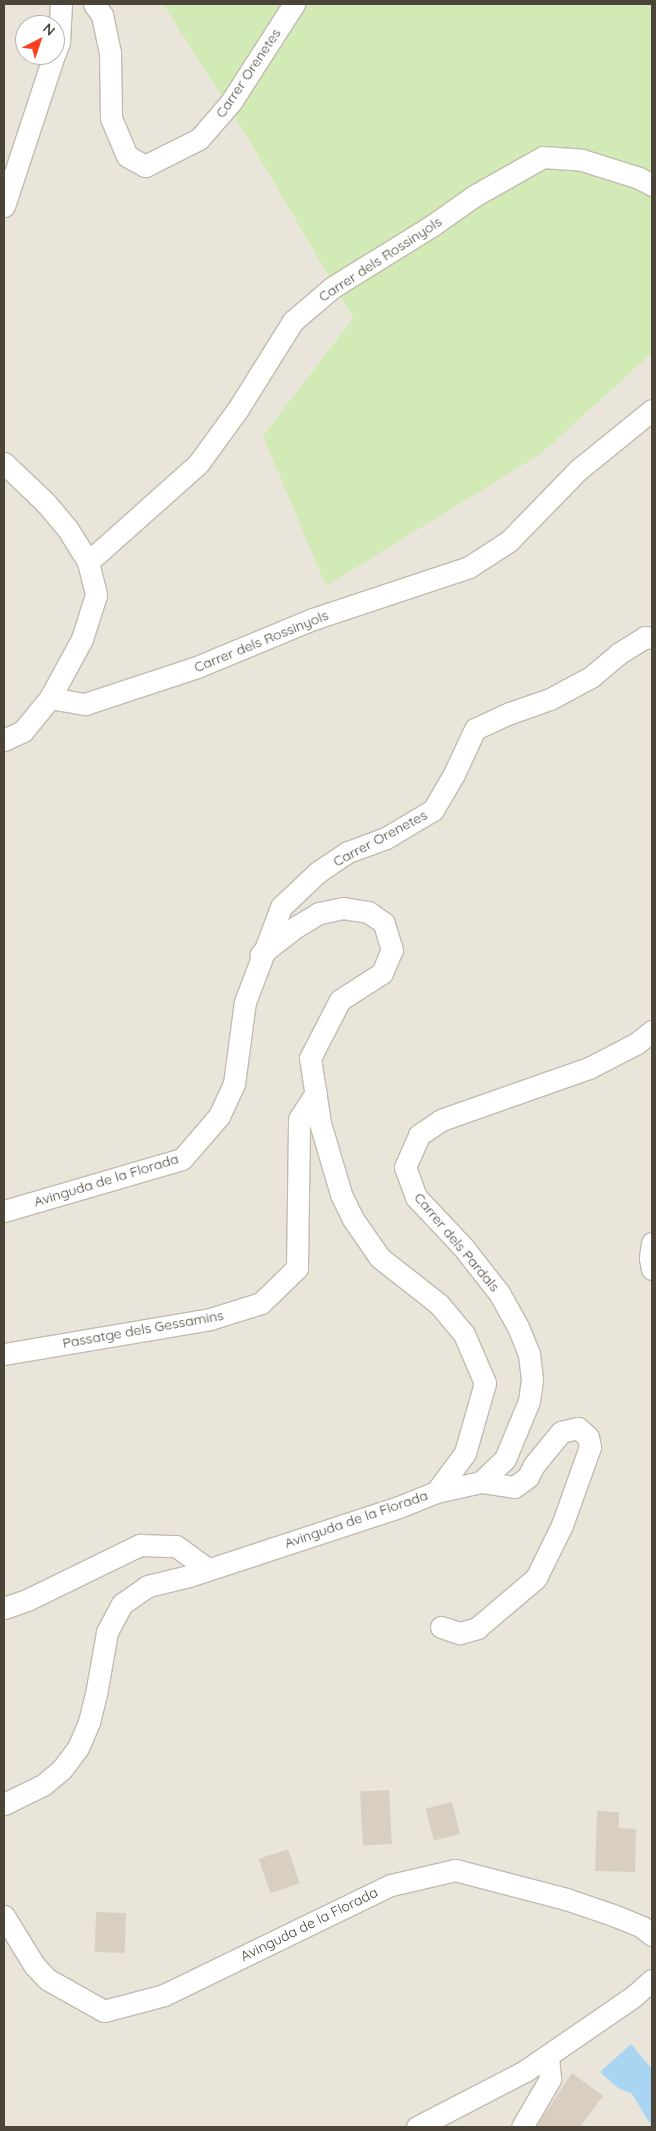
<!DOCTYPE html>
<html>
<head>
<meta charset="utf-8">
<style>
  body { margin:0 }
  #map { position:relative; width:656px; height:2131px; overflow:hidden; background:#f6f3ec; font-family:Quicksand,sans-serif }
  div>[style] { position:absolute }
  .residential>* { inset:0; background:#eae5da }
  .green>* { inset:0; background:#d2eab5 }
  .water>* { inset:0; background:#a9d4f2 }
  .building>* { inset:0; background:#d8cfc1; transform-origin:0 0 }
  .roads { filter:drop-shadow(1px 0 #c2bbae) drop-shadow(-1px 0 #c2bbae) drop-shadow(0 1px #c2bbae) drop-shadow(0 -1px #c2bbae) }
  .minor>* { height:21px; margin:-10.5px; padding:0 10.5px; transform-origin:10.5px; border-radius:10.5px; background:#fff }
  span { translate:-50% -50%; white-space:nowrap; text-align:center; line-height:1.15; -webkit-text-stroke:4px #fff; paint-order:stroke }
  .street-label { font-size:14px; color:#4b4439 }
  .frame { position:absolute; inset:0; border:5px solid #4b4439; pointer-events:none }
  .north { position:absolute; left:15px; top:15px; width:50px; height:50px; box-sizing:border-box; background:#fff; border:1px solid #b7b4b0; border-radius:50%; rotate:41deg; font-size:14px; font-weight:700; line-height:20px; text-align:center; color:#4b4439 }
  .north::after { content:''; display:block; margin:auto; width:18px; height:22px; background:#fc3f1d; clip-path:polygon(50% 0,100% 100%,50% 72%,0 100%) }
</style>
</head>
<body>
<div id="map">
  <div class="residential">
    <i style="clip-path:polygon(evenodd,4px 4px,163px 4px,246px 135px,353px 318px,263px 436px,542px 453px,652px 353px,652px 2127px,4px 2127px,4px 4px,25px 25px,55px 25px,55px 55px,25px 55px,25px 25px)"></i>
  </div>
  <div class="green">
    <i style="clip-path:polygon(163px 4px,652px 4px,652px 353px,542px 453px,326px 586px,263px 436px,353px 318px,246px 135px)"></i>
  </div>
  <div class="water">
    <i style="clip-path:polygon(631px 2044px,652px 2069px,652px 2127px,632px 2094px,618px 2088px,600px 2072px)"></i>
  </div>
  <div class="building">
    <i style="left:389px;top:1790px;width:54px;height:29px;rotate:87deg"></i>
    <i style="left:452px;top:1802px;width:33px;height:27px;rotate:76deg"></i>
    <i style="clip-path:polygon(597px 1811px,619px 1812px,619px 1828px,636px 1829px,635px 1872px,595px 1871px)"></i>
    <i style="left:288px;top:1849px;width:36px;height:31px;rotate:71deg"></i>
    <i style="left:96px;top:1912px;width:30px;height:40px;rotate:2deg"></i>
    <i style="clip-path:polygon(572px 2073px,603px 2096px,580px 2127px,536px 2127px)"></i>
  </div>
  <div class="roads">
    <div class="minor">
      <i style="left:94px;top:4px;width:14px;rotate:54deg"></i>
      <i style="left:102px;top:15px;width:38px;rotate:78deg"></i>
      <i style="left:110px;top:52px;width:66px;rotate:89.1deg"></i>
      <i style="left:111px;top:118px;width:41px;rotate:67.2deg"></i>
      <i style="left:127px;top:156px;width:21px;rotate:29deg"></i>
      <i style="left:145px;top:166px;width:60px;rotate:-26.6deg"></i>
      <i style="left:199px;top:139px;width:49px;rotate:-49.1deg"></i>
      <i style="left:231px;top:102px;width:117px;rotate:-57.3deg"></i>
      <i style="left:55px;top:53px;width:12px;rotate:-70deg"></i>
      <i style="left:59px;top:42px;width:38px;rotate:-87deg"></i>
      <i style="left:4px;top:206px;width:159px;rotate:-71.7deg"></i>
      <i style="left:4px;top:463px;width:57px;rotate:43.6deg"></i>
      <i style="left:45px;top:502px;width:34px;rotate:50deg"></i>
      <i style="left:67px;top:528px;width:40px;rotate:58deg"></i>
      <i style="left:88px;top:562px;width:34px;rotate:76deg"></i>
      <i style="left:96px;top:595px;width:46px;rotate:107.7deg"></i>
      <i style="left:82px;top:639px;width:67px;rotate:118.5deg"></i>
      <i style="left:50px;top:698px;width:43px;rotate:129.3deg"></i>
      <i style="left:23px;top:731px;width:21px;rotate:155deg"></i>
      <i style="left:88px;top:562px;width:147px;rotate:-41.7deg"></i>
      <i style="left:198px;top:464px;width:68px;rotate:-54deg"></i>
      <i style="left:238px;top:409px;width:104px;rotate:-58deg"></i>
      <i style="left:293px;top:321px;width:52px;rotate:-40.4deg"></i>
      <i style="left:333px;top:287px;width:118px;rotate:-31.8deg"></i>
      <i style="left:433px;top:225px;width:50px;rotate:-35.3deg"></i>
      <i style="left:474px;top:196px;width:79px;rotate:-29.5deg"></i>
      <i style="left:543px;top:157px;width:39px;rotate:4deg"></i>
      <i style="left:582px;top:160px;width:60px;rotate:17.5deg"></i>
      <i style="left:639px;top:178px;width:15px;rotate:28deg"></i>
      <i style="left:50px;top:698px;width:36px;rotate:10deg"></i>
      <i style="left:85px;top:704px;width:118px;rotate:-18.3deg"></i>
      <i style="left:197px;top:667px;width:126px;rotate:-22.5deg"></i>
      <i style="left:313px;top:619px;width:164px;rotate:-18.4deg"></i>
      <i style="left:469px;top:567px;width:48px;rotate:-33deg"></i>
      <i style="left:509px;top:541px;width:99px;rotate:-45.8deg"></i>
      <i style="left:578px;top:470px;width:95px;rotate:-39deg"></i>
      <i style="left:4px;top:1211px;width:185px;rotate:-16.3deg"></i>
      <i style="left:182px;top:1159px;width:57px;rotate:-49.3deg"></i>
      <i style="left:219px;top:1116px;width:35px;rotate:-65deg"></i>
      <i style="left:234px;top:1084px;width:83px;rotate:-82.4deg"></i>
      <i style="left:245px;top:1002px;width:102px;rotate:-69.2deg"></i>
      <i style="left:281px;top:907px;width:51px;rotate:-43.4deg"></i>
      <i style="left:318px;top:872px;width:36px;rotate:-34deg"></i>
      <i style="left:348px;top:852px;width:40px;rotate:-20.2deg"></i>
      <i style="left:386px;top:838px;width:55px;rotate:-30.8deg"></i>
      <i style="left:433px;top:810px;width:42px;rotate:-59.7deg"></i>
      <i style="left:454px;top:774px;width:50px;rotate:-65deg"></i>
      <i style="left:475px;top:729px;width:38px;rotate:-25deg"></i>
      <i style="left:510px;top:713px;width:42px;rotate:-19.3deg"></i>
      <i style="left:550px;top:699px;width:47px;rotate:-28.2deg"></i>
      <i style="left:591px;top:677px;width:35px;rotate:-40deg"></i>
      <i style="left:618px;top:654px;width:32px;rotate:-32deg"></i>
      <i style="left:645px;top:637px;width:7px;rotate:8deg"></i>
      <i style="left:652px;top:1243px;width:15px;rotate:98deg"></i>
      <i style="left:650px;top:1258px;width:11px;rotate:80deg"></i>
      <i style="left:4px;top:1354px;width:209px;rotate:-9.6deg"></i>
      <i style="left:210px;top:1319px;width:53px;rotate:-17.4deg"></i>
      <i style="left:261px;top:1303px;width:50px;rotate:-44.2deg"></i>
      <i style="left:297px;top:1268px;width:149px;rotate:-89.2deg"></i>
      <i style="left:299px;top:1119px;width:31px;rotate:-57deg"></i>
      <i style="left:436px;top:1492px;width:46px;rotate:-12.5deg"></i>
      <i style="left:481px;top:1482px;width:33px;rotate:-44deg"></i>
      <i style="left:505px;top:1459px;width:63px;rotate:-67.5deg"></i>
      <i style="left:529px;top:1401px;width:22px;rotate:-82deg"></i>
      <i style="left:532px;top:1379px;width:25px;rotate:-97deg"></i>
      <i style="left:529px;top:1354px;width:29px;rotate:-112deg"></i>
      <i style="left:518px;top:1327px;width:39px;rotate:-119deg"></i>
      <i style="left:499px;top:1293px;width:58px;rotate:-128deg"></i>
      <i style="left:463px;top:1247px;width:69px;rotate:-133.2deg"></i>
      <i style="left:416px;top:1197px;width:32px;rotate:-110deg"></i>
      <i style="left:405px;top:1167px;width:35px;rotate:-66deg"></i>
      <i style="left:419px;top:1135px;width:27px;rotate:-34deg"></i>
      <i style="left:441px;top:1120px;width:157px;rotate:-19.4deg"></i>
      <i style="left:589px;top:1068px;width:54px;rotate:-27.5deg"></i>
      <i style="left:637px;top:1043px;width:19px;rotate:-39deg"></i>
      <i style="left:4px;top:1608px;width:24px;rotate:-19deg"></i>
      <i style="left:27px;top:1600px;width:126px;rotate:-26deg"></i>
      <i style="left:140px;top:1545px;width:36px;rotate:2deg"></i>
      <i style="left:176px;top:1546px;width:39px;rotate:36deg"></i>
      <i style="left:441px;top:1627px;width:20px;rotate:18deg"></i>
      <i style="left:460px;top:1633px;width:18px;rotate:-16deg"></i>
      <i style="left:477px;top:1628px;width:77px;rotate:-40.3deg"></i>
      <i style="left:536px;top:1578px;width:59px;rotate:-63.9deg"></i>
      <i style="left:562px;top:1525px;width:83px;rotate:-70.3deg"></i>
      <i style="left:590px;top:1447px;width:10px;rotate:-101deg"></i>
      <i style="left:588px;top:1437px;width:13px;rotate:-138deg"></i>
      <i style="left:578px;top:1428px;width:17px;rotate:167deg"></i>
      <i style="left:561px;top:1432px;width:43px;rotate:129.3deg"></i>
      <i style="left:534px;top:1465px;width:13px;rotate:117deg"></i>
      <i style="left:528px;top:1477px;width:17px;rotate:144deg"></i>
      <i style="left:514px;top:1487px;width:33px;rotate:-171deg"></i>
      <i style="left:4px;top:1804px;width:43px;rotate:-26deg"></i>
      <i style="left:43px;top:1785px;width:25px;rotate:-40deg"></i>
      <i style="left:62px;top:1769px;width:26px;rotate:-53deg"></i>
      <i style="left:78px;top:1748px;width:28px;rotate:-67deg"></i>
      <i style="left:89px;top:1722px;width:29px;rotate:-76deg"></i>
      <i style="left:96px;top:1694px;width:63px;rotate:-79.9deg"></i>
      <i style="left:107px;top:1632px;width:32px;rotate:-62deg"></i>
      <i style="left:122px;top:1604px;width:32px;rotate:-35deg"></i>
      <i style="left:148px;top:1586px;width:42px;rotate:-13.7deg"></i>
      <i style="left:189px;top:1576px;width:221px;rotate:-18.2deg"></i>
      <i style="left:399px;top:1507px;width:40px;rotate:-22deg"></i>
      <i style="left:436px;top:1492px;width:49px;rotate:-53.4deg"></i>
      <i style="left:465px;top:1453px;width:73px;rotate:-74.1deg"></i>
      <i style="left:485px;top:1383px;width:53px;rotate:-113.2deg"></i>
      <i style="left:464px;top:1334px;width:38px;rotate:-130deg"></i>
      <i style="left:440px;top:1305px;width:76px;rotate:-141.9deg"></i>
      <i style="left:380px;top:1258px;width:47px;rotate:-124.7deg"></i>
      <i style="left:353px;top:1219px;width:28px;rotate:-116deg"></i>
      <i style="left:341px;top:1194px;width:74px;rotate:-106.5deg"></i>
      <i style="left:320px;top:1123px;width:66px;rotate:-98.7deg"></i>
      <i style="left:310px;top:1058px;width:65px;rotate:-62.7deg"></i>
      <i style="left:340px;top:1000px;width:50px;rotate:-32.7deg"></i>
      <i style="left:382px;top:973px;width:25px;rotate:-67deg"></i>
      <i style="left:392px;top:950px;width:28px;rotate:-107deg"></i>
      <i style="left:384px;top:923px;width:19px;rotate:-145deg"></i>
      <i style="left:368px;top:912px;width:25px;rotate:-171deg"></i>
      <i style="left:343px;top:908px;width:25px;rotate:168deg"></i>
      <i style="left:319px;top:913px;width:26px;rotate:149deg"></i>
      <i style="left:297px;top:926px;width:46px;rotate:142.1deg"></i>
      <i style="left:4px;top:1916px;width:57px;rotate:58.5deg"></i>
      <i style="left:34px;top:1965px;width:19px;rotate:47deg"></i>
      <i style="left:47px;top:1979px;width:65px;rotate:29.3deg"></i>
      <i style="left:104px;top:2011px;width:62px;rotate:-14.9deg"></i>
      <i style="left:164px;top:1995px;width:252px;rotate:-25.9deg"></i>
      <i style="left:391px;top:1885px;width:66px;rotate:-13.2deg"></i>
      <i style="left:455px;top:1870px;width:115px;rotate:14.6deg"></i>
      <i style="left:566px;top:1899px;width:50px;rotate:18.8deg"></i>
      <i style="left:613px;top:1915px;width:31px;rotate:22deg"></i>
      <i style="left:642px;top:1927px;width:13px;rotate:39deg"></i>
      <i style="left:417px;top:2127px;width:122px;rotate:-27.4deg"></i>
      <i style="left:525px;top:2071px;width:132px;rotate:-34.5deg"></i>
      <i style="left:634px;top:1996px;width:24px;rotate:-42deg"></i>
      <i style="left:522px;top:2127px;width:56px;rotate:-59.7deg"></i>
      <i style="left:550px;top:2079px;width:24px;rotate:-95deg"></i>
    </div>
  </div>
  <div class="street-label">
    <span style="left:248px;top:73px;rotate:-56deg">Carrer Orenetes</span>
    <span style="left:380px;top:259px;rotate:-33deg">Carrer dels Rossinyols</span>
    <span style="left:261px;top:641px;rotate:-22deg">Carrer dels Rossinyols</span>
    <span style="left:380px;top:838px;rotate:-28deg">Carrer Orenetes</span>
    <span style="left:106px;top:1180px;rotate:-17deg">Avinguda de la Florada</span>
    <span style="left:457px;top:1242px;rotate:50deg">Carrer dels Pardals</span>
    <span style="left:143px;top:1329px;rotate:-10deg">Passatge dels Gessamins</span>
    <span style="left:356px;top:1519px;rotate:-19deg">Avinguda de la Florada</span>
    <span style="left:309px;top:1924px;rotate:-26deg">Avinguda de la Florada</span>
  </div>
  <div class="frame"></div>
  <div class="north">N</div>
</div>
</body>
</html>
